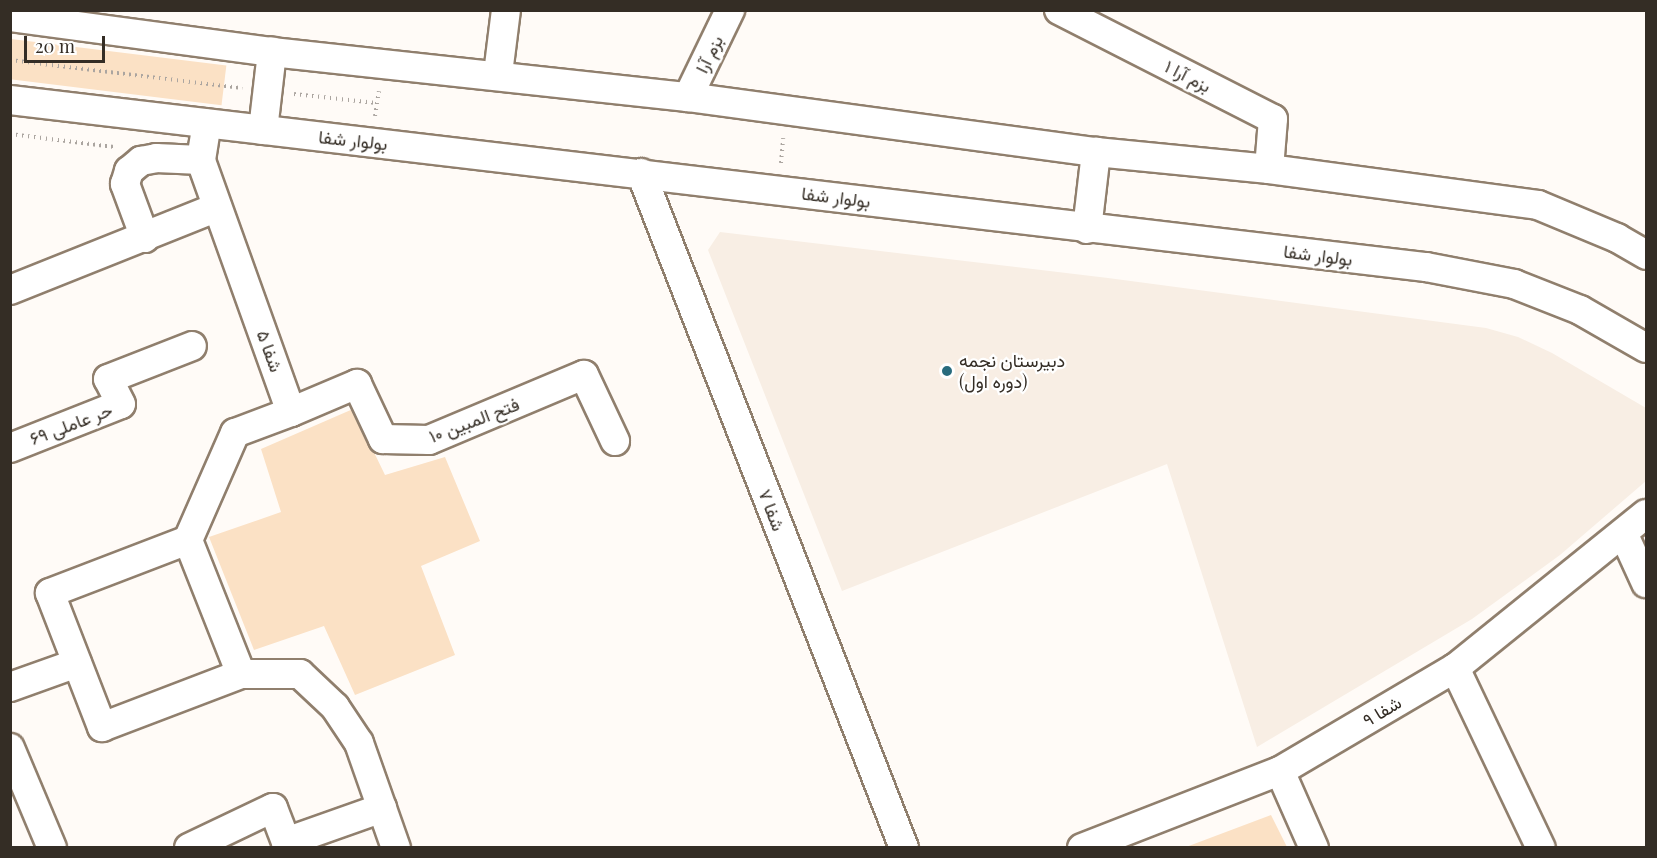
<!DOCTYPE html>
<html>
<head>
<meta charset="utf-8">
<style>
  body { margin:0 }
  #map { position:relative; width:1657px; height:858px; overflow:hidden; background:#fffbf7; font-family:"Playfair Display",Vazirmatn,serif }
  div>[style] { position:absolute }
  .built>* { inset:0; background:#f8eee4 }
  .green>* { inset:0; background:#fbe1c5; transform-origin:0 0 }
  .path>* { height:4px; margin-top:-2px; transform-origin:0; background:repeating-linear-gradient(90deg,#aba5a0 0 1.5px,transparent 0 6px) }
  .roads { filter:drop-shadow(2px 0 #907f6d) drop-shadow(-2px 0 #907f6d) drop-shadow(0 2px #907f6d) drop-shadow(0 -2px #907f6d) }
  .minor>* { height:28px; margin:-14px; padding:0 14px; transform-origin:14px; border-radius:14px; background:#fff }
  .dots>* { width:16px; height:16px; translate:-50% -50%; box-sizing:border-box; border:3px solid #fff; border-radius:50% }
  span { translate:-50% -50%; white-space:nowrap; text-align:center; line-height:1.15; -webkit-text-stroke:4.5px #fff; paint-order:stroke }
  .street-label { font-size:18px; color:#342d25 }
  .poi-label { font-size:18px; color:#342d25 }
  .left { translate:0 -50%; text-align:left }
  .frame { position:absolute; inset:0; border:12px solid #342d25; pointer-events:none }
  .scale { position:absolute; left:24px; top:36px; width:81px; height:27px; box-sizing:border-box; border:3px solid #342d25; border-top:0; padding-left:8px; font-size:18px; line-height:21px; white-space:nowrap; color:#342d25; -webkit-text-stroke:4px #fff; paint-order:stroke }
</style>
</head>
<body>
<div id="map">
  <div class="built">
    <i style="clip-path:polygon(720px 232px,1108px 278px,1486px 328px,1518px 337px,1552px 353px,1646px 408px,1646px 481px,1560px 555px,1472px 619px,1257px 747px,1167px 464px,842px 591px,708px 250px)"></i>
  </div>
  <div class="green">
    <i style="left:11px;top:39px;width:217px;height:40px;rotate:7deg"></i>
    <i style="clip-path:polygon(353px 409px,385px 475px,445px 457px,480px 541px,421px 566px,455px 655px,355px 695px,324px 626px,254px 650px,209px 537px,281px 512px,261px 449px)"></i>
    <i style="clip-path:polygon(1271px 815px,1287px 847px,1186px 847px)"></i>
  </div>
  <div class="path">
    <i style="left:10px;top:60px;width:234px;rotate:6.9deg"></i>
    <i style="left:294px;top:94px;width:83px;rotate:6.2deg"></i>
    <i style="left:375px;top:116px;width:25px;rotate:-81deg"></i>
    <i style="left:10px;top:134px;width:105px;rotate:7.1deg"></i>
    <i style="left:781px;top:163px;width:25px;rotate:-85deg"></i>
  </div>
  <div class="roads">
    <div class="minor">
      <i style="left:1059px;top:10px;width:240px;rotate:27deg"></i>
      <i style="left:1273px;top:119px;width:50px;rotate:94.6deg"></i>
      <i style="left:10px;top:17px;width:264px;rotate:7.6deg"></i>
      <i style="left:272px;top:52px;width:418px;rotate:6.2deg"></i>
      <i style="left:688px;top:97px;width:412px;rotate:7.7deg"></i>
      <i style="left:1096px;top:152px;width:174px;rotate:5.6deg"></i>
      <i style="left:1269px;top:169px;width:271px;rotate:7.6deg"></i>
      <i style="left:1538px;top:205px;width:86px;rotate:22.7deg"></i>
      <i style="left:1617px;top:238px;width:34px;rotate:30deg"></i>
      <i style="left:498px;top:74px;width:64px;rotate:-82.9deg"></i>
      <i style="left:688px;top:97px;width:97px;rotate:-64.2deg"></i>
      <i style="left:10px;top:100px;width:1426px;rotate:6.73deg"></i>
      <i style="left:1426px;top:267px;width:90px;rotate:10.9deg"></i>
      <i style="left:1514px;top:284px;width:71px;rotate:21.5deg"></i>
      <i style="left:1580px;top:310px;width:76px;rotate:29.9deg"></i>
      <i style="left:263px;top:130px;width:79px;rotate:-83.4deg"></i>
      <i style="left:641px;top:173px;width:724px;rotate:68.71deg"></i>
      <i style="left:1087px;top:229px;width:78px;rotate:-83.3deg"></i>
      <i style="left:145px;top:238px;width:58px;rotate:-110.3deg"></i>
      <i style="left:125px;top:184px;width:14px;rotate:-73deg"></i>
      <i style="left:129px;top:171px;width:16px;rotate:-40deg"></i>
      <i style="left:141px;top:161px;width:15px;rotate:-11deg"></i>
      <i style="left:156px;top:158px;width:45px;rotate:2.5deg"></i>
      <i style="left:10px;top:290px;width:223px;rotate:-21.8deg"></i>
      <i style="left:291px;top:412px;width:72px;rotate:-23deg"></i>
      <i style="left:357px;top:384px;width:61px;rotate:64.7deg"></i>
      <i style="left:383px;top:439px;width:46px;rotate:1.2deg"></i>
      <i style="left:429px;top:440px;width:168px;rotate:-22.8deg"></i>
      <i style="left:584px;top:375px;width:73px;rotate:64.8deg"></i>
      <i style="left:10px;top:448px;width:119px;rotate:-21.6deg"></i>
      <i style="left:121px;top:404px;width:28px;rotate:-117deg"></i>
      <i style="left:108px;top:379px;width:90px;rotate:-21.4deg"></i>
      <i style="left:1624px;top:535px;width:53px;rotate:65.4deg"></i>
      <i style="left:188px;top:540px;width:117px;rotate:-66.3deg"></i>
      <i style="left:235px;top:433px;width:60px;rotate:-20.6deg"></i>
      <i style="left:291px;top:412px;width:268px;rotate:-109.7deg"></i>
      <i style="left:201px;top:160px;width:37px;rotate:-81deg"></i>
      <i style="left:1455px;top:668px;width:199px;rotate:64.5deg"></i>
      <i style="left:241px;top:674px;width:144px;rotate:-111.6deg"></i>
      <i style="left:188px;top:540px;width:148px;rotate:159deg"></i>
      <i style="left:50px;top:593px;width:144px;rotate:68.8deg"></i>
      <i style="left:102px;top:727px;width:149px;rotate:-20.9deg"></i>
      <i style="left:241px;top:674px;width:59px"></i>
      <i style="left:300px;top:674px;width:48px;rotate:43.3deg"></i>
      <i style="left:335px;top:707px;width:43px;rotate:56.3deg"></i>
      <i style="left:359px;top:743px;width:111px;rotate:70.6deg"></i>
      <i style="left:10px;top:687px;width:71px;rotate:-19.7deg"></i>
      <i style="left:10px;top:748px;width:108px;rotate:67.2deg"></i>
      <i style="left:1280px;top:771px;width:84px;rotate:66.2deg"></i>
      <i style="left:189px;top:848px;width:93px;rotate:-25.5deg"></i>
      <i style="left:273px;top:808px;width:36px;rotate:69deg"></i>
      <i style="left:286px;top:842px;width:102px;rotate:-19.5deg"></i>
      <i style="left:1082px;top:848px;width:212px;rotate:-21.3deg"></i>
      <i style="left:1280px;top:771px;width:203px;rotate:-30.5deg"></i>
      <i style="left:1455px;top:668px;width:245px;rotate:-38.9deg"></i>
    </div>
  </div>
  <div class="dots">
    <i style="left:947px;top:371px;background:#286b7d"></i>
  </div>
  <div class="street-label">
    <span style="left:709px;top:54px;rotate:-64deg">بزم آرا</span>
    <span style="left:1188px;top:76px;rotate:27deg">بزم آرا ۱</span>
    <span style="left:353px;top:140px;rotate:6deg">بولوار شفا</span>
    <span style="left:836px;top:197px;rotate:7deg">بولوار شفا</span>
    <span style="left:1318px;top:255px;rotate:7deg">بولوار شفا</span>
    <span style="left:270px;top:351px;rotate:70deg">شفا ۵</span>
    <span style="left:474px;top:420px;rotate:-21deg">فتح المبین ۱۰</span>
    <span style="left:71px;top:424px;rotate:-21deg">حر عاملی ۶۹</span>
    <span style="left:772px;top:510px;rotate:69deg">شفا ۷</span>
    <span style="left:1382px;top:711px;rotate:-31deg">شفا ۹</span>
  </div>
  <div class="poi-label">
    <span class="left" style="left:959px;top:371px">دبیرستان نجمه<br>(دوره اول)</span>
  </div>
  <div class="frame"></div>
  <div class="scale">20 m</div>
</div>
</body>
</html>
